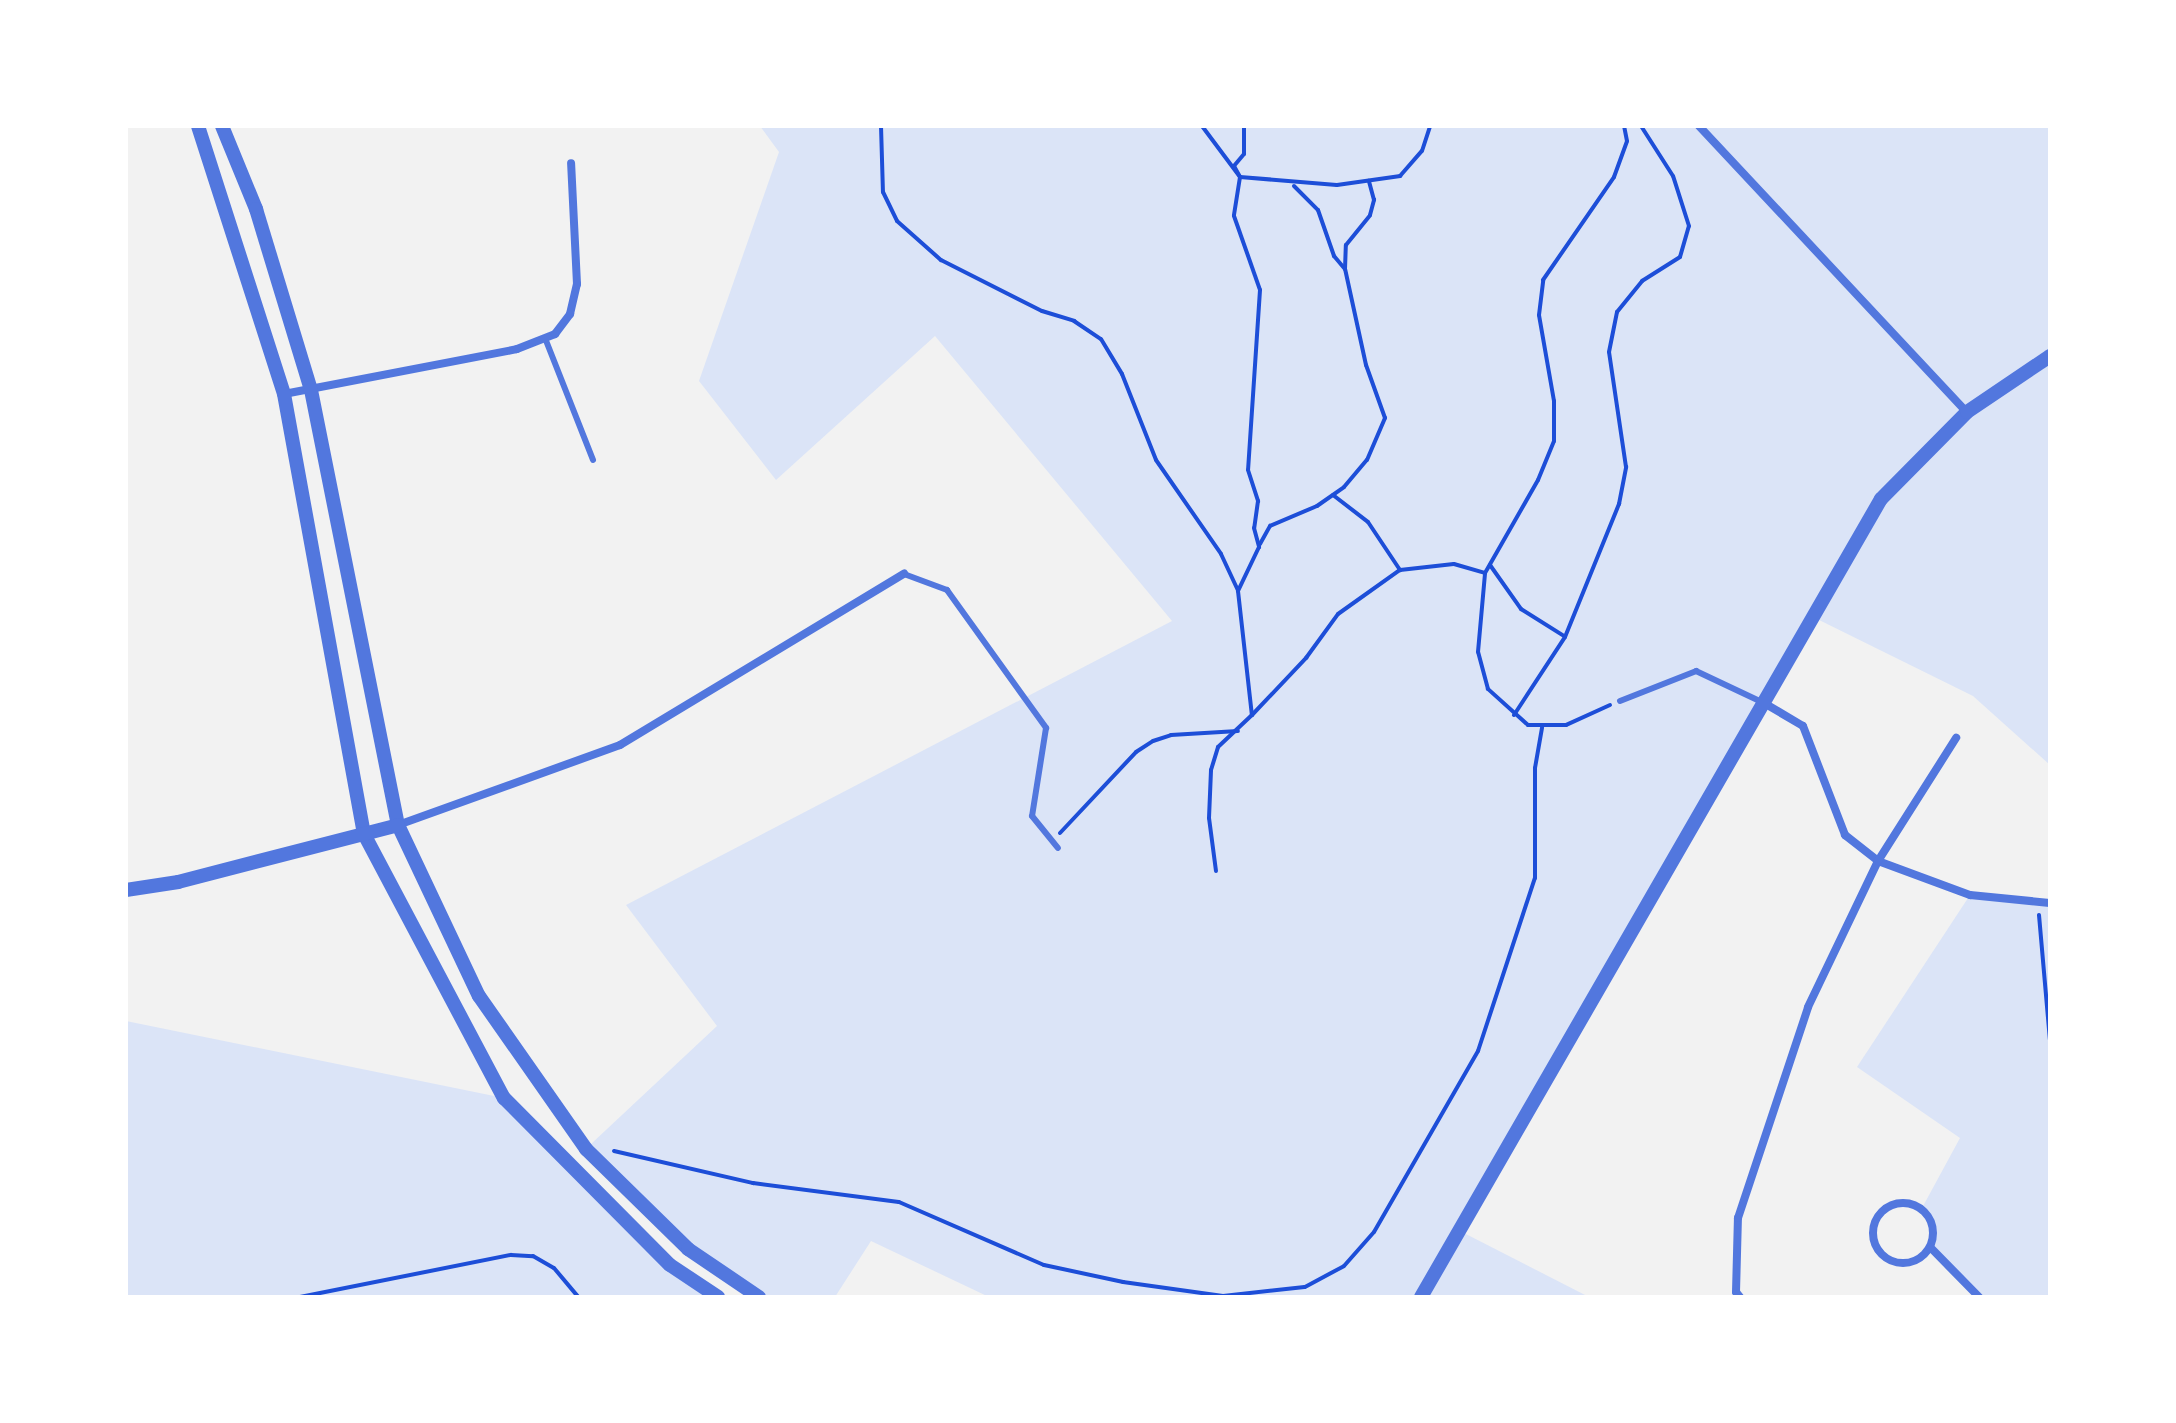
<!DOCTYPE html>
<html>
<head>
<meta charset="utf-8">
<style>
  body { margin:0 }
  #map { position:relative; width:2176px; height:1423px; overflow:hidden; background:#f2f2f2; font-family:Overpass,sans-serif }
  div>[style] { position:absolute }
  .green>* { inset:0; background:#dbe4f7 }
  .path>* { height:4px; margin:-2px; padding:0 2px; transform-origin:2px; border-radius:2px; background:#1d4ed8 }
  .service>* { height:6px; margin:-3px; padding:0 3px; transform-origin:3px; border-radius:3px; background:#5277de }
  .minor>* { height:8px; margin:-4px; padding:0 4px; transform-origin:4px; border-radius:4px; background:#5277de }
  .minor>.ring { margin:-4px; padding:0; box-sizing:content-box; background:none; border:8px solid #5277de; border-radius:50% }
  .tertiary>* { height:14px; margin:-7px; padding:0 7px; transform-origin:7px; border-radius:7px; background:#5277de }
  span { translate:-50% -50%; white-space:nowrap; text-align:center; line-height:1.15; -webkit-text-stroke:8px #fff; paint-order:stroke }
  .frame { position:absolute; inset:0; border:128px solid #fff; pointer-events:none }
</style>
</head>
<body>
<div id="map">
  <div class="green">
    <i style="clip-path:polygon(760px 126px,2050px 126px,2050px 765px,1973px 696px,1811px 616px,1460px 1231px,1589px 1297px,989px 1297px,871px 1241px,835px 1297px,759px 1297px,688px 1249px,591px 1144px,717px 1026px,626px 905px,1172px 621px,935px 336px,776px 480px,699px 381px,779px 152px)"></i>
    <i style="clip-path:polygon(1970px 895px,2050px 903px,2050px 1297px,1979px 1297px,1931px 1248px,1935px 1232px,1922px 1208px,1960px 1138px,1857px 1067px)"></i>
    <i style="clip-path:polygon(126px 1021px,504px 1098px,670px 1265px,718px 1297px,126px 1297px)"></i>
  </div>
  <div class="path">
    <i style="left:881px;top:126px;width:66px;rotate:88.3deg"></i>
    <i style="left:883px;top:192px;width:32px;rotate:64deg"></i>
    <i style="left:897px;top:221px;width:59px;rotate:41.6deg"></i>
    <i style="left:941px;top:260px;width:113px;rotate:26.8deg"></i>
    <i style="left:1042px;top:311px;width:34px;rotate:17deg"></i>
    <i style="left:1074px;top:321px;width:32px;rotate:34deg"></i>
    <i style="left:1101px;top:339px;width:41px;rotate:59deg"></i>
    <i style="left:1122px;top:374px;width:92px;rotate:68.4deg"></i>
    <i style="left:1156px;top:460px;width:114px;rotate:55.3deg"></i>
    <i style="left:1221px;top:554px;width:40px;rotate:65deg"></i>
    <i style="left:1202px;top:126px;width:64px;rotate:53.3deg"></i>
    <i style="left:1240px;top:177px;width:39px;rotate:99deg"></i>
    <i style="left:1234px;top:216px;width:78px;rotate:70.6deg"></i>
    <i style="left:1260px;top:290px;width:180px;rotate:93.8deg"></i>
    <i style="left:1248px;top:470px;width:33px;rotate:72deg"></i>
    <i style="left:1258px;top:501px;width:27px;rotate:98deg"></i>
    <i style="left:1254px;top:528px;width:20px;rotate:75deg"></i>
    <i style="left:1259px;top:547px;width:49px;rotate:115.5deg"></i>
    <i style="left:1238px;top:591px;width:125px;rotate:83.6deg"></i>
    <i style="left:1252px;top:715px;width:79px;rotate:-46.5deg"></i>
    <i style="left:1306px;top:658px;width:54px;rotate:-54deg"></i>
    <i style="left:1338px;top:614px;width:76px;rotate:-35.4deg"></i>
    <i style="left:1400px;top:570px;width:54px;rotate:-6.3deg"></i>
    <i style="left:1454px;top:564px;width:32px;rotate:16deg"></i>
    <i style="left:1244px;top:126px;width:28px;rotate:90deg"></i>
    <i style="left:1244px;top:154px;width:16px;rotate:130deg"></i>
    <i style="left:1234px;top:166px;width:13px;rotate:61deg"></i>
    <i style="left:1240px;top:177px;width:97px;rotate:4.7deg"></i>
    <i style="left:1337px;top:185px;width:64px;rotate:-8.1deg"></i>
    <i style="left:1400px;top:176px;width:33px;rotate:-49deg"></i>
    <i style="left:1422px;top:151px;width:26px;rotate:-72deg"></i>
    <i style="left:1294px;top:186px;width:34px;rotate:45deg"></i>
    <i style="left:1318px;top:210px;width:49px;rotate:70.8deg"></i>
    <i style="left:1334px;top:256px;width:16px;rotate:50deg"></i>
    <i style="left:1333px;top:495px;width:44px;rotate:37.6deg"></i>
    <i style="left:1368px;top:522px;width:58px;rotate:56.3deg"></i>
    <i style="left:1260px;top:544px;width:21px;rotate:-61deg"></i>
    <i style="left:1270px;top:526px;width:51px;rotate:-23.1deg"></i>
    <i style="left:1317px;top:506px;width:33px;rotate:-35deg"></i>
    <i style="left:1344px;top:487px;width:35px;rotate:-50deg"></i>
    <i style="left:1367px;top:460px;width:46px;rotate:-66.8deg"></i>
    <i style="left:1385px;top:418px;width:56px;rotate:-109.7deg"></i>
    <i style="left:1366px;top:365px;width:98px;rotate:-102.3deg"></i>
    <i style="left:1345px;top:269px;width:24px;rotate:-88deg"></i>
    <i style="left:1346px;top:245px;width:38px;rotate:-51deg"></i>
    <i style="left:1370px;top:215px;width:16px;rotate:-75deg"></i>
    <i style="left:1374px;top:200px;width:20px;rotate:-105deg"></i>
    <i style="left:1490px;top:565px;width:54px;rotate:54.8deg"></i>
    <i style="left:1521px;top:609px;width:51px;rotate:32.1deg"></i>
    <i style="left:1610px;top:705px;width:48px;rotate:155.6deg"></i>
    <i style="left:1566px;top:725px;width:38px;rotate:180deg"></i>
    <i style="left:1528px;top:725px;width:54px;rotate:-138deg"></i>
    <i style="left:1488px;top:689px;width:38px;rotate:-105deg"></i>
    <i style="left:1478px;top:652px;width:79px;rotate:-84.9deg"></i>
    <i style="left:1485px;top:573px;width:107px;rotate:-60.3deg"></i>
    <i style="left:1538px;top:480px;width:42px;rotate:-67.7deg"></i>
    <i style="left:1554px;top:441px;width:40px;rotate:-90deg"></i>
    <i style="left:1554px;top:401px;width:87px;rotate:-99.9deg"></i>
    <i style="left:1539px;top:315px;width:35px;rotate:-83deg"></i>
    <i style="left:1543px;top:280px;width:125px;rotate:-55.4deg"></i>
    <i style="left:1614px;top:177px;width:38px;rotate:-70deg"></i>
    <i style="left:1627px;top:141px;width:15px;rotate:-101deg"></i>
    <i style="left:1514px;top:715px;width:93px;rotate:-56.8deg"></i>
    <i style="left:1565px;top:637px;width:144px;rotate:-67.9deg"></i>
    <i style="left:1619px;top:504px;width:38px;rotate:-79deg"></i>
    <i style="left:1626px;top:467px;width:116px;rotate:-98.4deg"></i>
    <i style="left:1609px;top:352px;width:41px;rotate:-78.7deg"></i>
    <i style="left:1617px;top:312px;width:40px;rotate:-51deg"></i>
    <i style="left:1642px;top:281px;width:45px;rotate:-32.3deg"></i>
    <i style="left:1680px;top:257px;width:32px;rotate:-74deg"></i>
    <i style="left:1689px;top:226px;width:52px;rotate:-107.7deg"></i>
    <i style="left:1673px;top:176px;width:59px;rotate:-122.6deg"></i>
    <i style="left:1060px;top:833px;width:111px;rotate:-46.8deg"></i>
    <i style="left:1136px;top:752px;width:20px;rotate:-33deg"></i>
    <i style="left:1153px;top:741px;width:19px;rotate:-18deg"></i>
    <i style="left:1171px;top:735px;width:67px;rotate:-3.4deg"></i>
    <i style="left:1216px;top:871px;width:53px;rotate:-97.5deg"></i>
    <i style="left:1209px;top:818px;width:48px;rotate:-87.6deg"></i>
    <i style="left:1211px;top:770px;width:24px;rotate:-73deg"></i>
    <i style="left:1218px;top:747px;width:47px;rotate:-43.3deg"></i>
    <i style="left:2039px;top:915px;width:125px;rotate:85deg"></i>
    <i style="left:614px;top:1151px;width:143px;rotate:13deg"></i>
    <i style="left:753px;top:1183px;width:147px;rotate:7.4deg"></i>
    <i style="left:899px;top:1202px;width:158px;rotate:23.5deg"></i>
    <i style="left:1044px;top:1265px;width:81px;rotate:12.1deg"></i>
    <i style="left:1123px;top:1282px;width:101px;rotate:8deg"></i>
    <i style="left:1223px;top:1296px;width:82px;rotate:-6.3deg"></i>
    <i style="left:1305px;top:1287px;width:44px;rotate:-28.3deg"></i>
    <i style="left:1344px;top:1266px;width:45px;rotate:-48.6deg"></i>
    <i style="left:1374px;top:1232px;width:209px;rotate:-60.1deg"></i>
    <i style="left:1478px;top:1051px;width:182px;rotate:-71.8deg"></i>
    <i style="left:1535px;top:878px;width:110px;rotate:-90deg"></i>
    <i style="left:1535px;top:768px;width:41px;rotate:-80.1deg"></i>
    <i style="left:300px;top:1297px;width:215px;rotate:-11.3deg"></i>
    <i style="left:511px;top:1255px;width:22px;rotate:3deg"></i>
    <i style="left:533px;top:1256px;width:24px;rotate:30deg"></i>
    <i style="left:554px;top:1268px;width:38px;rotate:50deg"></i>
  </div>
  <div class="service">
    <i style="left:545px;top:338px;width:131px;rotate:68.5deg"></i>
    <i style="left:904px;top:574px;width:46px;rotate:20.4deg"></i>
    <i style="left:947px;top:590px;width:170px;rotate:54.3deg"></i>
    <i style="left:1046px;top:728px;width:89px;rotate:99deg"></i>
    <i style="left:1032px;top:816px;width:41px;rotate:50.9deg"></i>
    <i style="left:1620px;top:701px;width:82px;rotate:-21.5deg"></i>
    <i style="left:1696px;top:671px;width:75px;rotate:25.2deg"></i>
  </div>
  <div class="minor">
    <i style="left:1699px;top:126px;width:392px;rotate:46.9deg"></i>
    <i style="left:284px;top:394px;width:237px;rotate:-10.9deg"></i>
    <i style="left:517px;top:349px;width:41px;rotate:-21.5deg"></i>
    <i style="left:555px;top:334px;width:25px;rotate:-53deg"></i>
    <i style="left:570px;top:314px;width:31px;rotate:-77deg"></i>
    <i style="left:577px;top:284px;width:121px;rotate:-92.8deg"></i>
    <i style="left:1764px;top:703px;width:45px;rotate:30.5deg"></i>
    <i style="left:1803px;top:726px;width:117px;rotate:68.9deg"></i>
    <i style="left:1845px;top:835px;width:42px;rotate:38.2deg"></i>
    <i style="left:1878px;top:861px;width:98px;rotate:20.3deg"></i>
    <i style="left:1970px;top:895px;width:80px;rotate:5.7deg"></i>
    <i style="left:398px;top:825px;width:236px;rotate:-19.8deg"></i>
    <i style="left:620px;top:745px;width:332px;rotate:-31.1deg"></i>
    <i class="ring" style="left:1873px;top:1203px;width:52px;height:52px"></i>
    <i style="left:1931px;top:1248px;width:69px;rotate:45.6deg"></i>
    <i style="left:1740px;top:1297px;width:6px;rotate:-129deg"></i>
    <i style="left:1736px;top:1292px;width:74px;rotate:-88.5deg"></i>
    <i style="left:1738px;top:1218px;width:222px;rotate:-71.6deg"></i>
    <i style="left:1808px;top:1007px;width:162px;rotate:-64.4deg"></i>
    <i style="left:1878px;top:861px;width:146px;rotate:-57.6deg"></i>
  </div>
  <div class="tertiary">
    <i style="left:198px;top:126px;width:281px;rotate:72.2deg"></i>
    <i style="left:284px;top:394px;width:447px;rotate:79.7deg"></i>
    <i style="left:364px;top:834px;width:299px;rotate:62.1deg"></i>
    <i style="left:504px;top:1098px;width:235px;rotate:45.2deg"></i>
    <i style="left:670px;top:1265px;width:58px;rotate:33.7deg"></i>
    <i style="left:222px;top:126px;width:90px;rotate:67.7deg"></i>
    <i style="left:256px;top:209px;width:189px;rotate:73.1deg"></i>
    <i style="left:311px;top:390px;width:444px;rotate:78.7deg"></i>
    <i style="left:398px;top:825px;width:189px;rotate:64.7deg"></i>
    <i style="left:479px;top:996px;width:187px;rotate:55deg"></i>
    <i style="left:586px;top:1149px;width:143px;rotate:44.4deg"></i>
    <i style="left:688px;top:1249px;width:86px;rotate:34.1deg"></i>
    <i style="left:126px;top:890px;width:53px;rotate:-8.7deg"></i>
    <i style="left:178px;top:882px;width:227px;rotate:-14.5deg"></i>
    <i style="left:1421px;top:1297px;width:921px;rotate:-60.04deg"></i>
    <i style="left:1881px;top:499px;width:122px;rotate:-45.3deg"></i>
    <i style="left:1967px;top:412px;width:100px;rotate:-34deg"></i>
  </div>
  <div class="frame"></div>
</div>
</body>
</html>
